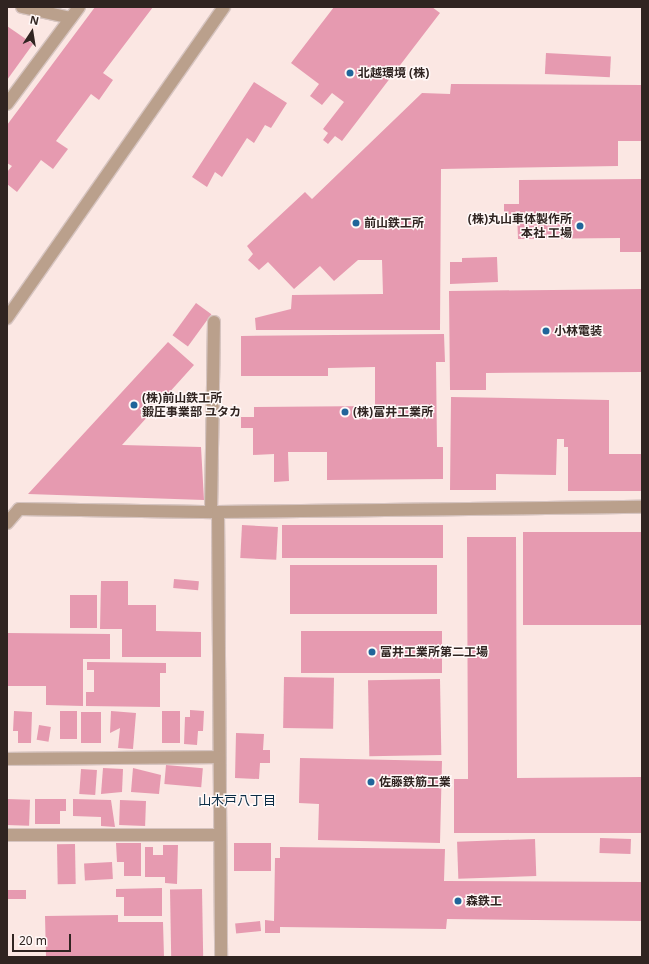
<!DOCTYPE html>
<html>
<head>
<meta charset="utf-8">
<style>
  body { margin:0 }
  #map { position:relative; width:649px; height:964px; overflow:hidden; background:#fbe7e3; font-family:"Noto Sans","Noto Sans JP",sans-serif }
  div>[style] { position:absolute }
  .building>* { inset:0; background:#e69ab0; transform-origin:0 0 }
  .roads { filter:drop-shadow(1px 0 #d6c4c0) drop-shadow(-1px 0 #d6c4c0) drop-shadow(0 1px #d6c4c0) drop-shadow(0 -1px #d6c4c0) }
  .lane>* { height:12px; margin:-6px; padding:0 6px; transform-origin:6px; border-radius:6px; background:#baa08c }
  .street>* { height:12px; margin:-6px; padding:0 6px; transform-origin:6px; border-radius:6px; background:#baa08c }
  .dots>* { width:11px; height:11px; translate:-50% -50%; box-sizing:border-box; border:2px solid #fff8f7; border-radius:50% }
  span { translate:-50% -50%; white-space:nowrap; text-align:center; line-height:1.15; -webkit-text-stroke:3px #fff8f7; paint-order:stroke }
  .poi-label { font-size:12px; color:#302421; font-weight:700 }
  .left { translate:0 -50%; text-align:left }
  .right { translate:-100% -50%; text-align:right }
  .neighbourhood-label { font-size:13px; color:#0c2d46 }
  .frame { position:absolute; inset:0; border:8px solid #302421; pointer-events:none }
  .north { position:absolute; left:12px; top:12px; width:40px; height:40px; -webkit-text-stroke:3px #fff8f7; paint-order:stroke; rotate:12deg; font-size:11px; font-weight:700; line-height:16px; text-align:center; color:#302421 }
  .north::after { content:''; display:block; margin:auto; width:14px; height:18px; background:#302421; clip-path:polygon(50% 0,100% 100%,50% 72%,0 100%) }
  .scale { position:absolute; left:12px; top:934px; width:59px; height:18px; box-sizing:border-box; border:2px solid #302421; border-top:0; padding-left:5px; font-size:12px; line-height:14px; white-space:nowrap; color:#302421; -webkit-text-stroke:3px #fff8f7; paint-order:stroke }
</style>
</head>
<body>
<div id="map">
  <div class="building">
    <i style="clip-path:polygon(95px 7px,153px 7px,103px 73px,113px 80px,99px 100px,91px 94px,56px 141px,68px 149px,53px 169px,41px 160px,17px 192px,7px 184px,7px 172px,12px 166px,7px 163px,7px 125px)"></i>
    <i style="clip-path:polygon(334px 7px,432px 7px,440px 13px,342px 141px,335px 136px,328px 144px,323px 140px,328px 133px,323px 129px,344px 102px,332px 93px,322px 105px,310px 96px,319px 84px,291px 63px)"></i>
    <i style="clip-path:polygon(7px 26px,33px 44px,7px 80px)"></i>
    <i style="left:546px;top:53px;width:65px;height:21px;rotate:3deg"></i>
    <i style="clip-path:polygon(254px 82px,287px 103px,271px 128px,265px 125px,254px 143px,247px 138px,222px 177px,215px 172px,207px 187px,192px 177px)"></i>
    <i style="clip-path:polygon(451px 84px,642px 85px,642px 141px,618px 141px,618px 166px,441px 169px,440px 330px,256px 330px,255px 318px,291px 309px,292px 295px,383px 294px,382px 260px,358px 260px,334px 281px,320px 266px,294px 289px,268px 262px,259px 270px,248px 260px,253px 254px,247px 246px,305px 192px,312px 199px,422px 93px,450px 94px)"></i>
    <i style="clip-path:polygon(642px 179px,642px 252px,620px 252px,620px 238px,518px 239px,517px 214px,504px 215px,504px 204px,519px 204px,519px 180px)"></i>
    <i style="clip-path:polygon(497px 257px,498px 282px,450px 284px,450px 262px,462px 262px,462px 258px)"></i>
    <i style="clip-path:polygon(642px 289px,642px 372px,486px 373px,486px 390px,450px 390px,449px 291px)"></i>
    <i style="left:196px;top:303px;width:19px;height:40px;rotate:36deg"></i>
    <i style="clip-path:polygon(444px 334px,445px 362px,436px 362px,437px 447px,443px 447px,443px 479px,327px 480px,327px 452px,288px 452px,289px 481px,274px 482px,274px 454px,253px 455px,253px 428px,241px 428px,241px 417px,254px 417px,254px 407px,375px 406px,375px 367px,328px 368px,328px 376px,241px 376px,241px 336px)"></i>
    <i style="clip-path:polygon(168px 342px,194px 365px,122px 445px,201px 447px,204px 500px,28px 494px)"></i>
    <i style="clip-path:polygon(451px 397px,609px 400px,609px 454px,642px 454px,642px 491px,568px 491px,568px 447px,564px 447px,564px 439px,557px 439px,556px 475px,496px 474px,496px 490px,450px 490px)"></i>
    <i style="left:242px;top:525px;width:36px;height:33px;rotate:3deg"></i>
    <i style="left:443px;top:525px;width:33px;height:161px;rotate:90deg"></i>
    <i style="left:642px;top:532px;width:93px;height:119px;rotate:90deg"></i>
    <i style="clip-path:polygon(467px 537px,516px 537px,517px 778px,642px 777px,642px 833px,454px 833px,454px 779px,468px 779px)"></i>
    <i style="left:290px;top:565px;width:147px;height:49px"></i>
    <i style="left:174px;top:579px;width:25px;height:9px;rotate:5deg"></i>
    <i style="clip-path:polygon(101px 581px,128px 581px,128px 605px,156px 605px,156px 631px,201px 632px,201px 657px,122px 657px,122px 629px,100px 629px)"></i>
    <i style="left:70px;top:595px;width:27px;height:33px"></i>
    <i style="left:442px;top:631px;width:42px;height:141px;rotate:90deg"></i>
    <i style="clip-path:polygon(7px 633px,110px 634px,110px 659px,83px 659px,83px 706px,46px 705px,46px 686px,7px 686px)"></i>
    <i style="clip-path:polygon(87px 662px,166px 663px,166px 673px,160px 673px,160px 707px,86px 706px,86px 692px,94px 692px,94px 670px,87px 670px)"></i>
    <i style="left:284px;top:677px;width:50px;height:51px;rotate:1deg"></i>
    <i style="left:440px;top:679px;width:76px;height:72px;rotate:89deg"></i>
    <i style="clip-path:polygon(190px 710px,204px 711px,203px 731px,198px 731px,197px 745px,184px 744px,185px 717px,190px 717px)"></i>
    <i style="clip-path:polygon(14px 711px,32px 712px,31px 743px,18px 743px,18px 731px,13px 731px)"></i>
    <i style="left:60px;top:711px;width:17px;height:28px"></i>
    <i style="clip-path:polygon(111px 711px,136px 713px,133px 749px,118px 748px,120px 728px,110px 733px)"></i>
    <i style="left:162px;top:711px;width:18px;height:32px"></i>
    <i style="left:81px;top:712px;width:20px;height:31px"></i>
    <i style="left:39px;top:725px;width:12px;height:15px;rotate:9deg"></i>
    <i style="clip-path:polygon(236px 733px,264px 734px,263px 750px,270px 750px,270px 763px,260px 763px,259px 779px,235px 778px)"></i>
    <i style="clip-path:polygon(300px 758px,442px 761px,440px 843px,318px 840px,319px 804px,299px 803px)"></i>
    <i style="left:166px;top:765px;width:37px;height:19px;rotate:5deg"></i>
    <i style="clip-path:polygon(103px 768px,123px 769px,122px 792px,101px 794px)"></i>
    <i style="clip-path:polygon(133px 768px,161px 775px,159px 794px,131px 792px)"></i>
    <i style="left:81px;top:769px;width:16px;height:25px;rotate:4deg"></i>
    <i style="left:7px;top:799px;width:23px;height:26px;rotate:2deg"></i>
    <i style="clip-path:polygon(35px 799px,66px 799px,66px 811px,60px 811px,60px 824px,35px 824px)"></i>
    <i style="clip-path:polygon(73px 799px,111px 800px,115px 827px,101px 826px,101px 817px,73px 816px)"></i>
    <i style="left:120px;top:800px;width:26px;height:25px;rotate:2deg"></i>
    <i style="left:600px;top:838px;width:31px;height:15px;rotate:2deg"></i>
    <i style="left:535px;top:839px;width:37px;height:78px;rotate:88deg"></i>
    <i style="clip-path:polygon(116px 843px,141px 843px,141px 876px,124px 876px,124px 862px,117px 862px)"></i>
    <i style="left:234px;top:843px;width:37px;height:28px"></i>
    <i style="left:75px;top:844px;width:40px;height:18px;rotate:89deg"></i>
    <i style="clip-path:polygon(163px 845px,178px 845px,177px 884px,165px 883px,165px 877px,145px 877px,145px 847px,153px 847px,153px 855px,163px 855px)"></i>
    <i style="clip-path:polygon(280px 847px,445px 849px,444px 881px,642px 882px,642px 921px,447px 919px,446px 929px,280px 927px,280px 933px,265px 933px,265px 920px,274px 921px,275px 858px,280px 858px)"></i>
    <i style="left:112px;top:862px;width:17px;height:28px;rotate:87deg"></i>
    <i style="clip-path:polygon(162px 888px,162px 916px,124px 916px,124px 897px,116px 897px,116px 889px)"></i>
    <i style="left:202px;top:889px;width:68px;height:32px;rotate:89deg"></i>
    <i style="left:7px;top:890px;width:19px;height:9px"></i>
    <i style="clip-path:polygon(118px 915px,118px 922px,163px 922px,164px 957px,46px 957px,45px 916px)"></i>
    <i style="left:260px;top:921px;width:10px;height:25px;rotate:84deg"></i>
  </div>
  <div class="roads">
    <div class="lane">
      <i style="left:22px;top:7px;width:50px;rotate:12.7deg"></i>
      <i style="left:7px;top:104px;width:121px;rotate:-53.4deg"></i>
      <i style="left:211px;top:512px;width:190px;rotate:-89.1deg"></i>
    </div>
    <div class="street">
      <i style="left:7px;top:318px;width:379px;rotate:-55.1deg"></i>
      <i style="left:218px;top:512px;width:445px;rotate:89.6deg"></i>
      <i style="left:7px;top:523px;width:18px;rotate:-49deg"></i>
      <i style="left:19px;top:509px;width:199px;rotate:0.9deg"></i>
      <i style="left:218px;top:512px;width:424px;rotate:-0.7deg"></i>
      <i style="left:7px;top:759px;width:212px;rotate:-0.5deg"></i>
      <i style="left:7px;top:835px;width:213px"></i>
    </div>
  </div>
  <div class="dots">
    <i style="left:350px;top:73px;background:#20659a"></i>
    <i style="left:356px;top:223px;background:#20659a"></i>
    <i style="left:580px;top:226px;background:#20659a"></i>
    <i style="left:546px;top:331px;background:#20659a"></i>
    <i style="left:134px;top:405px;background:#20659a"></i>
    <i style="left:345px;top:412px;background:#20659a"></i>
    <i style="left:372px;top:652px;background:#20659a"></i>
    <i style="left:371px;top:782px;background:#20659a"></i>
    <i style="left:458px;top:901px;background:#20659a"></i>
  </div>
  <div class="poi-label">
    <span class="left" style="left:358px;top:73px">北越環境 (株)</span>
    <span class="right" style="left:572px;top:226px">(株)丸山車体製作所<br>本社 工場</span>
    <span class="left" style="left:364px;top:223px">前山鉄工所</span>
    <span class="left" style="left:554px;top:331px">小林電装</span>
    <span class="left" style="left:142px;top:405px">(株)前山鉄工所<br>鍛圧事業部 ユタカ</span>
    <span class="left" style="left:353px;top:412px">(株)富井工業所</span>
    <span class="left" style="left:380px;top:652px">富井工業所第二工場</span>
    <span class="left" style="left:379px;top:782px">佐藤鉄筋工業</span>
    <span class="left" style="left:466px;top:901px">森鉄工</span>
  </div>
  <div class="neighbourhood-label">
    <span style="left:237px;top:800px">山木戸八丁目</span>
  </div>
  <div class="frame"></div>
  <div class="north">N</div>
  <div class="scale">20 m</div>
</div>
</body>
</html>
